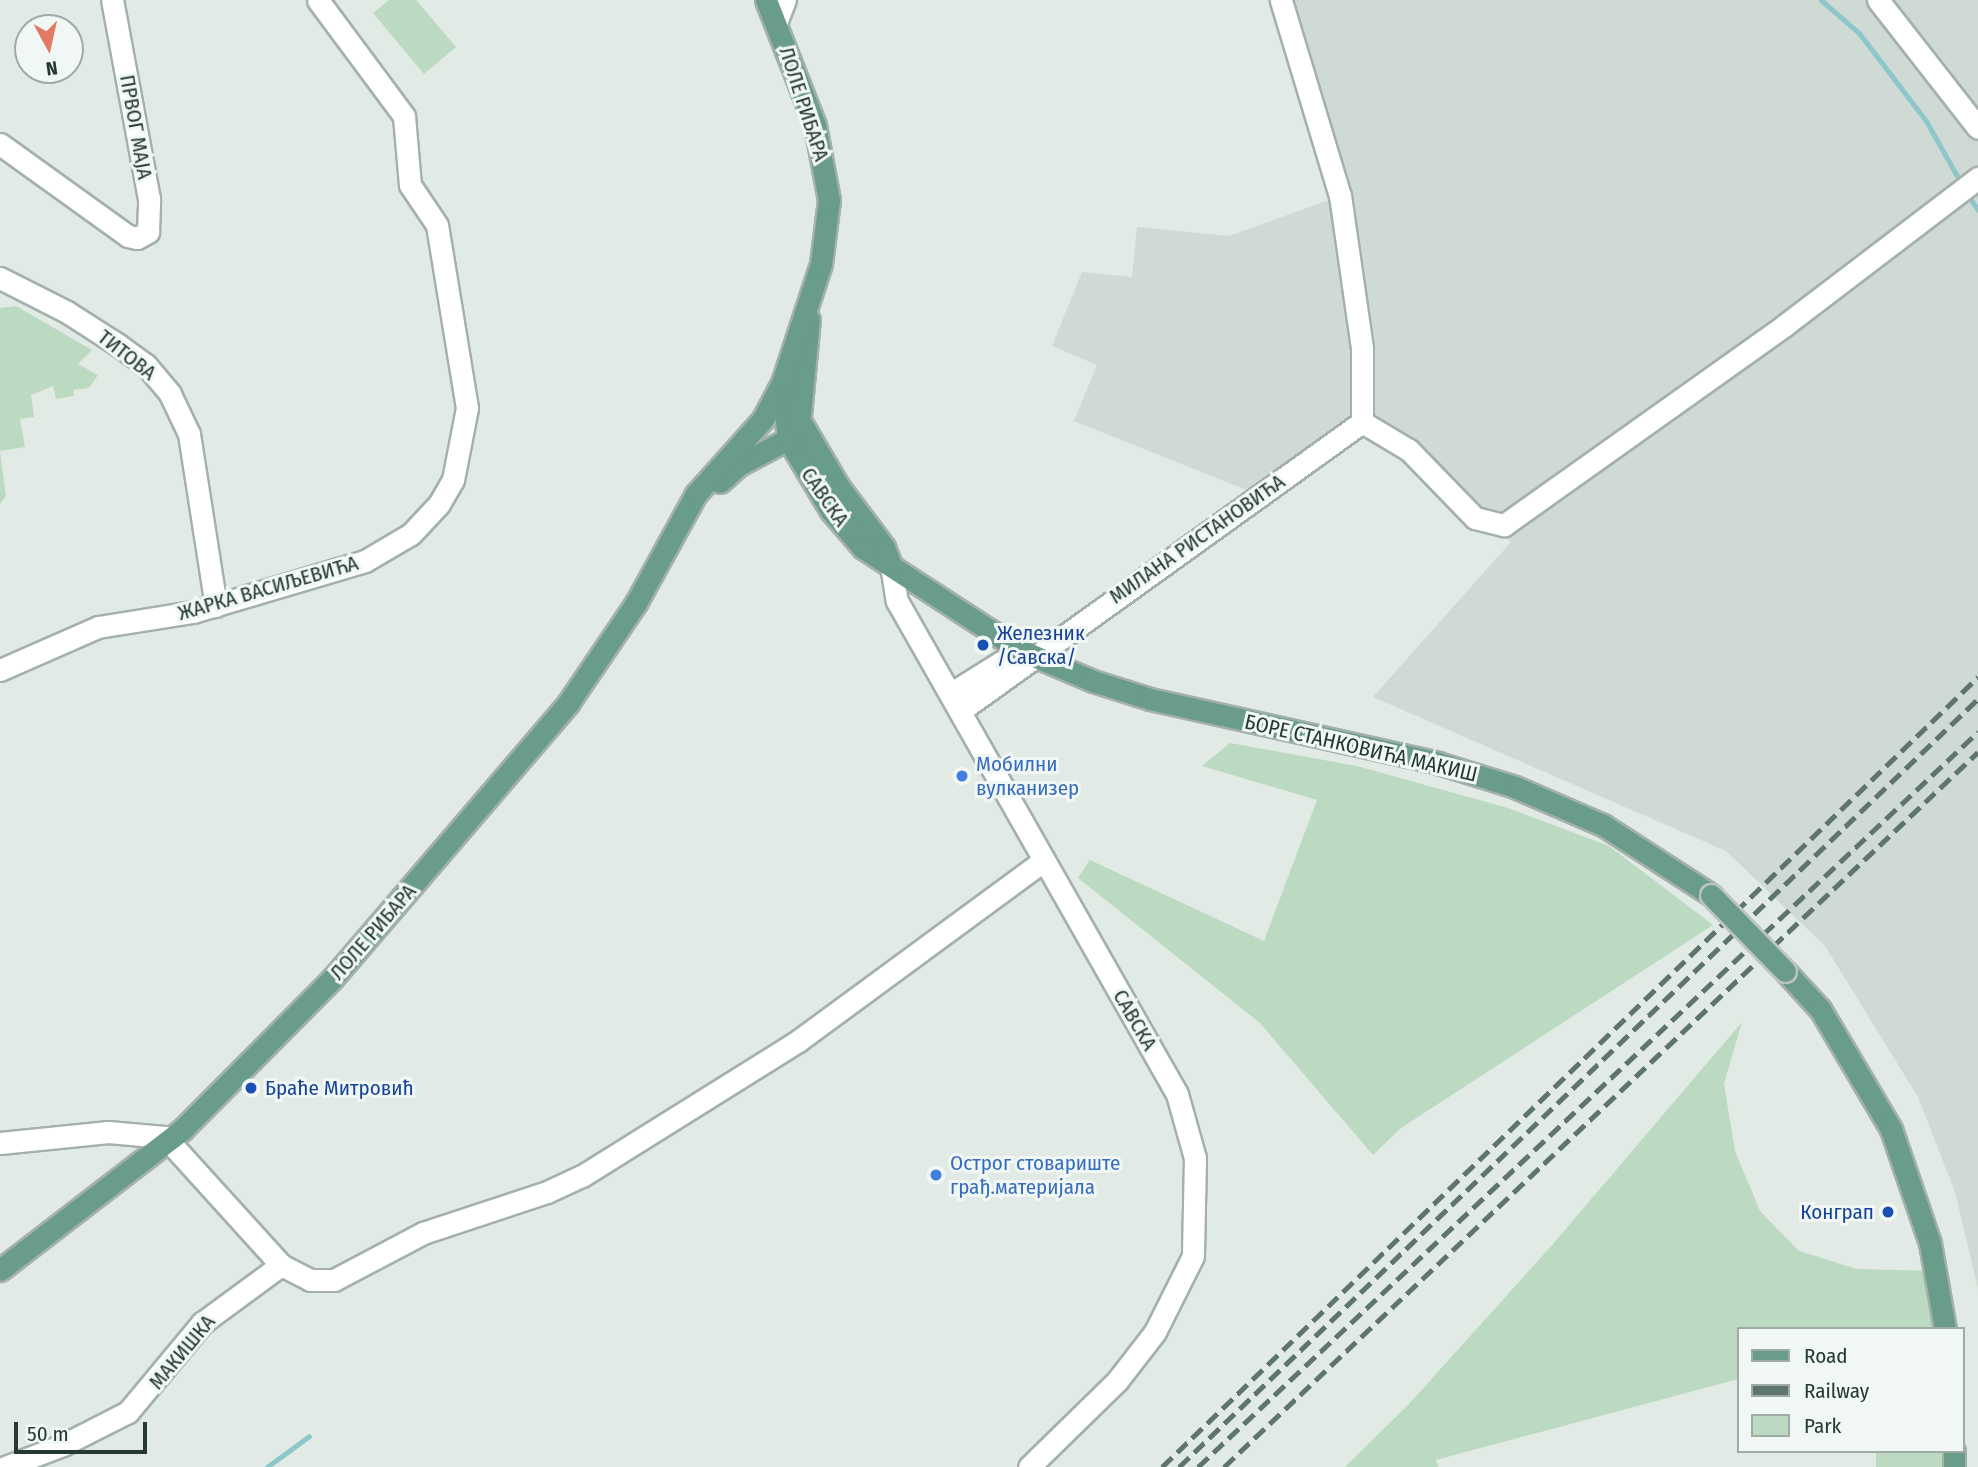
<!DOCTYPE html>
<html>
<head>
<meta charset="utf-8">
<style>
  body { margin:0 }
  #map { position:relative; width:1978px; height:1467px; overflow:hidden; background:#e1eae5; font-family:"Fira Sans Condensed",sans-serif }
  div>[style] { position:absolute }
  .built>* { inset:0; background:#d0dad4 }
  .green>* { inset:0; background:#bcdac1; transform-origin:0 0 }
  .stream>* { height:5px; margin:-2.5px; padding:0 2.5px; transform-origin:2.5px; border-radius:2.5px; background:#8ec7ca }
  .roads { filter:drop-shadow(2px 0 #a4b1ab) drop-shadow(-2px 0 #a4b1ab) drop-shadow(0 2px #a4b1ab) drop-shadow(0 -2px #a4b1ab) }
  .minor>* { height:21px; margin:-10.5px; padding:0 10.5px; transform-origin:10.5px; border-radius:10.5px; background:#fff }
  .major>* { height:21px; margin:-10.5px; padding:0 10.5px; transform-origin:10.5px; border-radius:10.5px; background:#6a9c8a }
  .rail>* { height:5px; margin-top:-2.5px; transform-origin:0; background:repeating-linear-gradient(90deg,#5e756d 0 14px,transparent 0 21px) }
  .bridges { filter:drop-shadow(2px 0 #bdc4c1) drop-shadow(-2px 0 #bdc4c1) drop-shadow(0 2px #bdc4c1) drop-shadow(0 -2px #bdc4c1) }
  .major-bridge>* { height:21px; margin:-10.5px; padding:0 10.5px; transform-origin:10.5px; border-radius:10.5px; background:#6a9c8a }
  .dots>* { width:19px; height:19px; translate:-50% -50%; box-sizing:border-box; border:4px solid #f1f7f4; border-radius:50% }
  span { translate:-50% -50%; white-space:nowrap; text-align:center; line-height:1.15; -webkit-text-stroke:6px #f1f7f4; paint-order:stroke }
  .street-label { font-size:21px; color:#233931 }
  .transit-label { font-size:21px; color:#164399 }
  .left { translate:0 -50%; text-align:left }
  .right { translate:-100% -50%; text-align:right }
  .shop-label { font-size:21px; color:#366cbe }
  .legend { position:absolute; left:1737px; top:1327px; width:228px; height:126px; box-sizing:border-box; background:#f1f7f4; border:2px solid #9faba6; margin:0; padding:9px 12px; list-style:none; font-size:21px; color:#233931 }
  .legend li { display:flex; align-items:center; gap:14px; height:35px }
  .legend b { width:35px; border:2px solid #9faba6 }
  .north { position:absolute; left:14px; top:14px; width:70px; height:70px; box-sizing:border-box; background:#f1f7f4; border:2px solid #9faba6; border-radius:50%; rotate:172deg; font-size:19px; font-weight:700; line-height:28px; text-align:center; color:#233931 }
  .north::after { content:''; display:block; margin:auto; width:24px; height:32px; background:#e47965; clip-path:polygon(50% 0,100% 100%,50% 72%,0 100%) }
  .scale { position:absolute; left:14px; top:1422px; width:133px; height:32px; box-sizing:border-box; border:4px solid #233931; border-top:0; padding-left:9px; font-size:21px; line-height:24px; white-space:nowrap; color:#233931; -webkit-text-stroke:5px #f1f7f4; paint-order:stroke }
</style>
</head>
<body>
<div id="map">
  <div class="built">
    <i style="clip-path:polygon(1281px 0,1978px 0,1978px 1289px,1955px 1192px,1918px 1097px,1825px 946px,1726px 851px,1373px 697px,1511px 542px,1475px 518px,1362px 422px,1259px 495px,1074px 421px,1097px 365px,1052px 346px,1082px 272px,1132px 277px,1137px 227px,1229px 236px,1340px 196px)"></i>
  </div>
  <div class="green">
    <i style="clip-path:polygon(389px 0,416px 0,456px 47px,424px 74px,373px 13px)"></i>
    <i style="clip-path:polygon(16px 306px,92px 350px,78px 364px,98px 375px,89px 388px,73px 390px,74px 396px,56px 399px,53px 386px,31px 395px,34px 417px,20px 419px,25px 447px,0 451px,6px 496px,0 504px,0 308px)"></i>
    <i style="clip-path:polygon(1230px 743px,1357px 766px,1508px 808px,1609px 846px,1713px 925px,1401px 1128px,1373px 1155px,1260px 1023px,1078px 878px,1090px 860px,1264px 941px,1317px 800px,1202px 766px)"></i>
    <i style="clip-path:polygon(1742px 1022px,1724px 1084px,1735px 1151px,1760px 1211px,1799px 1251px,1857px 1269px,1937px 1271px,1945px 1329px,1738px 1329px,1738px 1379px,1436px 1460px,1438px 1467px,1345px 1467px,1408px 1405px,1553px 1244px)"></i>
    <i style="left:1876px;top:1451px;width:78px;height:17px"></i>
  </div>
  <div class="stream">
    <i style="left:1821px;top:0;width:50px;rotate:41deg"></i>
    <i style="left:1859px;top:33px;width:111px;rotate:52.7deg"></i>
    <i style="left:1926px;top:121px;width:73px;rotate:60.6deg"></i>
    <i style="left:1967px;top:194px;width:19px;rotate:55deg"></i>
    <i style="left:267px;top:1467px;width:52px;rotate:-36.4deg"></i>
  </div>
  <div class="roads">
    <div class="minor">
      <i style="left:1878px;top:0;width:162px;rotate:52deg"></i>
      <i style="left:776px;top:23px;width:25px;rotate:-69deg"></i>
      <i style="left:0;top:144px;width:158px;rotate:35.7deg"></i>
      <i style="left:128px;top:236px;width:9px;rotate:13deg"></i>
      <i style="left:137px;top:238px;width:13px;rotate:-29deg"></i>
      <i style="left:148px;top:232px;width:33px;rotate:-88deg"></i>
      <i style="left:149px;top:199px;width:202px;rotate:-100.5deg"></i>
      <i style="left:0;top:278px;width:75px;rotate:26.9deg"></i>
      <i style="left:67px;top:312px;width:59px;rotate:32.6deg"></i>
      <i style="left:117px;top:344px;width:36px;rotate:36deg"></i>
      <i style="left:146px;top:365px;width:38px;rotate:50deg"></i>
      <i style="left:170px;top:394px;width:44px;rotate:64.6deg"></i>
      <i style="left:189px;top:434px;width:174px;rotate:81.1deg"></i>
      <i style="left:1362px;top:422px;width:55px;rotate:30.8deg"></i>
      <i style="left:1409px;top:450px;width:95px;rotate:45.9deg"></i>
      <i style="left:1475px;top:518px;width:30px;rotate:14deg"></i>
      <i style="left:1504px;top:525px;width:345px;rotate:-35.4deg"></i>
      <i style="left:1785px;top:325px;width:243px;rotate:-37.3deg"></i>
      <i style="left:891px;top:565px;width:36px;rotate:81deg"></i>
      <i style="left:897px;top:601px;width:567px;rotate:60.41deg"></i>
      <i style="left:1177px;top:1094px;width:66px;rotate:74.3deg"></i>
      <i style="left:1195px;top:1158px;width:98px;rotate:91.2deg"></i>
      <i style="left:1193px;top:1256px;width:85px;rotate:116.6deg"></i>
      <i style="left:1155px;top:1332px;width:62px;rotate:127.8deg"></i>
      <i style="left:1117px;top:1381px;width:123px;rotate:135.7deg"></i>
      <i style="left:0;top:670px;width:107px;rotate:-23.7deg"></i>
      <i style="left:98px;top:627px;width:96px;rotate:-9deg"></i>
      <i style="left:193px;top:612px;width:179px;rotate:-16.5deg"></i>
      <i style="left:365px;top:561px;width:53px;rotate:-30.4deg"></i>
      <i style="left:411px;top:534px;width:41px;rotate:-47deg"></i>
      <i style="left:439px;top:504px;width:28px;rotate:-60deg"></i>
      <i style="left:453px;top:480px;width:73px;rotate:-79deg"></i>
      <i style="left:467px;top:408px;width:185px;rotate:-99.3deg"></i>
      <i style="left:437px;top:225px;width:48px;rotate:-124deg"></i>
      <i style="left:410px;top:185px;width:69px;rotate:-95deg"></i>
      <i style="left:404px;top:116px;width:144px;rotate:-126.6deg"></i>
      <i style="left:950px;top:694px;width:60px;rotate:-32.1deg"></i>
      <i style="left:1001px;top:662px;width:32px;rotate:-11deg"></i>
      <i style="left:960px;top:711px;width:495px;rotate:-35.7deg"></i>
      <i style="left:1362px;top:422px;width:74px;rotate:-90deg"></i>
      <i style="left:1362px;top:348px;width:154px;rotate:-98.2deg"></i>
      <i style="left:1340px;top:196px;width:205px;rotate:-106.8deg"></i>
      <i style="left:0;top:1143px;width:109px;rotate:-5.8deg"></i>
      <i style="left:108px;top:1132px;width:57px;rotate:5deg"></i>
      <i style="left:165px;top:1137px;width:173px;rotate:47.8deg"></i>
      <i style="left:281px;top:1265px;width:33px;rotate:27deg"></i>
      <i style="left:310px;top:1280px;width:24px"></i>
      <i style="left:334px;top:1280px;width:101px;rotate:-27.8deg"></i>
      <i style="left:423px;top:1233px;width:131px;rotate:-18.3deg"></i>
      <i style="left:547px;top:1192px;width:38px;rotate:-25deg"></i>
      <i style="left:582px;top:1176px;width:255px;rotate:-32deg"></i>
      <i style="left:798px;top:1041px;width:304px;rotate:-36.3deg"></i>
      <i style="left:5px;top:1467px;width:62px;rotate:-20.8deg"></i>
      <i style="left:63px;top:1445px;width:73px;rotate:-26.9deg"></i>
      <i style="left:128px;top:1412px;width:116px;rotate:-50.3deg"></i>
      <i style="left:202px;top:1323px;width:98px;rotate:-36.3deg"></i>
    </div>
    <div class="major">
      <i style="left:782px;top:385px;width:54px;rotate:83.7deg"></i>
      <i style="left:788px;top:439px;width:84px;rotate:59.2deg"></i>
      <i style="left:831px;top:511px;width:49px;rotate:49.1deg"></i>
      <i style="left:863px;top:548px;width:187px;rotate:33deg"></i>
      <i style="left:1020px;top:650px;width:79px;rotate:23deg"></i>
      <i style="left:1093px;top:681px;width:60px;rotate:17.5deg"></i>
      <i style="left:1150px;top:699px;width:295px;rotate:12.5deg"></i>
      <i style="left:1438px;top:763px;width:81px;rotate:17.3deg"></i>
      <i style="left:1515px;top:787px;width:96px;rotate:23.4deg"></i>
      <i style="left:1603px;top:825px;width:129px;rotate:32.9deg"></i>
      <i style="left:796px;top:414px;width:85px;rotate:59.5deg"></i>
      <i style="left:839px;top:487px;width:75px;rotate:53.1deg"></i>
      <i style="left:884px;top:547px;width:19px;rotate:69deg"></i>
      <i style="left:720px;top:482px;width:25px;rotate:-42deg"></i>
      <i style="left:739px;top:465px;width:55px;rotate:-28deg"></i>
      <i style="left:788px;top:439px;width:17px;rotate:-50deg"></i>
      <i style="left:799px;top:426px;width:107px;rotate:-84.7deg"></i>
      <i style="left:1785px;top:971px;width:52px;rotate:47.4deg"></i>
      <i style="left:1820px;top:1009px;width:139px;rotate:59.4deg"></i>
      <i style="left:1891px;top:1129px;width:120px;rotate:71.1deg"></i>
      <i style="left:1930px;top:1243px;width:87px;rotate:80.1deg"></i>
      <i style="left:0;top:1270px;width:231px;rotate:-37.6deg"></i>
      <i style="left:183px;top:1129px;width:211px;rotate:-45.2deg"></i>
      <i style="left:332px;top:979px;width:365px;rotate:-49.4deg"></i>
      <i style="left:569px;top:702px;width:120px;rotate:-55.9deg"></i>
      <i style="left:636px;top:603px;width:124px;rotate:-61.2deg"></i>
      <i style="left:696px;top:494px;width:101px;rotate:-48.2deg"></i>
      <i style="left:763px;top:419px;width:41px;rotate:-62.2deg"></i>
      <i style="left:782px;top:383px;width:125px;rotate:-71.9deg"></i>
      <i style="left:821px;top:264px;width:64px;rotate:-82.9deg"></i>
      <i style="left:829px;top:200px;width:76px;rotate:-100.6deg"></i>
      <i style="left:815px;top:125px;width:134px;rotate:-111.4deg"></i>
      <i style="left:1954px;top:1451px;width:16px;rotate:90deg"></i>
    </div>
  </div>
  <div class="rail">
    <i style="left:1162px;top:1467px;width:1136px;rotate:-44.07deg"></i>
    <i style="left:1179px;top:1467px;width:1108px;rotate:-43.87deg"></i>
    <i style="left:1198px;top:1467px;width:1072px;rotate:-43.3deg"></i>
    <i style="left:1224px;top:1467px;width:1039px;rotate:-43.48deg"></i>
  </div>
  <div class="bridges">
    <div class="major-bridge">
      <i style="left:1711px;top:895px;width:106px;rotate:45.8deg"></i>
    </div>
  </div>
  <div class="dots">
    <i style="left:983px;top:645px;background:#1a4fb4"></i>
    <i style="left:962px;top:776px;background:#3f7fe0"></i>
    <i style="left:251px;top:1088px;background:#1a4fb4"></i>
    <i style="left:936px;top:1175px;background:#3f7fe0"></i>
    <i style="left:1888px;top:1212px;background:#1a4fb4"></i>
  </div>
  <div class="street-label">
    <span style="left:804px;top:104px;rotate:72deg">ЛОЛЕ РИБАРА</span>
    <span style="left:136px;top:127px;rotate:80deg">ПРВОГ МАЈА</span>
    <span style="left:127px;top:355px;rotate:38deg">ТИТОВА</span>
    <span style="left:825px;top:497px;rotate:55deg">САВСКА</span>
    <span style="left:1197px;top:539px;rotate:-35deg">МИЛАНА РИСТАНОВИЋА</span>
    <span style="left:268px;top:588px;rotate:-16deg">ЖАРКА ВАСИЉЕВИЋА</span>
    <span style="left:1361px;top:748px;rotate:13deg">БОРЕ СТАНКОВИЋА МАКИШ</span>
    <span style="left:373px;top:932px;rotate:-49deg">ЛОЛЕ РИБАРА</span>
    <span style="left:1135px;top:1020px;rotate:60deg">САВСКА</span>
    <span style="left:182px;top:1352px;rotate:-50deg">МАКИШКА</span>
  </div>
  <div class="transit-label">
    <span class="left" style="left:997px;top:645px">Железник<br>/Савска/</span>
    <span class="left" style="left:265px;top:1088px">Браће Митровић</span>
    <span class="right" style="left:1874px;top:1212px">Конграп</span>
  </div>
  <div class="shop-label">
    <span class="left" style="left:976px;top:776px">Мобилни<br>вулканизер</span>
    <span class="left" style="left:950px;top:1175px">Острог стовариште<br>грађ.материјала</span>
  </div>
  <ul class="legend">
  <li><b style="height:9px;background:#6a9c8a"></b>Road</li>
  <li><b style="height:9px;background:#5e756d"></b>Railway</li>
  <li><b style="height:19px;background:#bcdac1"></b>Park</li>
  </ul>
  <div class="north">N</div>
  <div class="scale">50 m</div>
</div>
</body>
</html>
